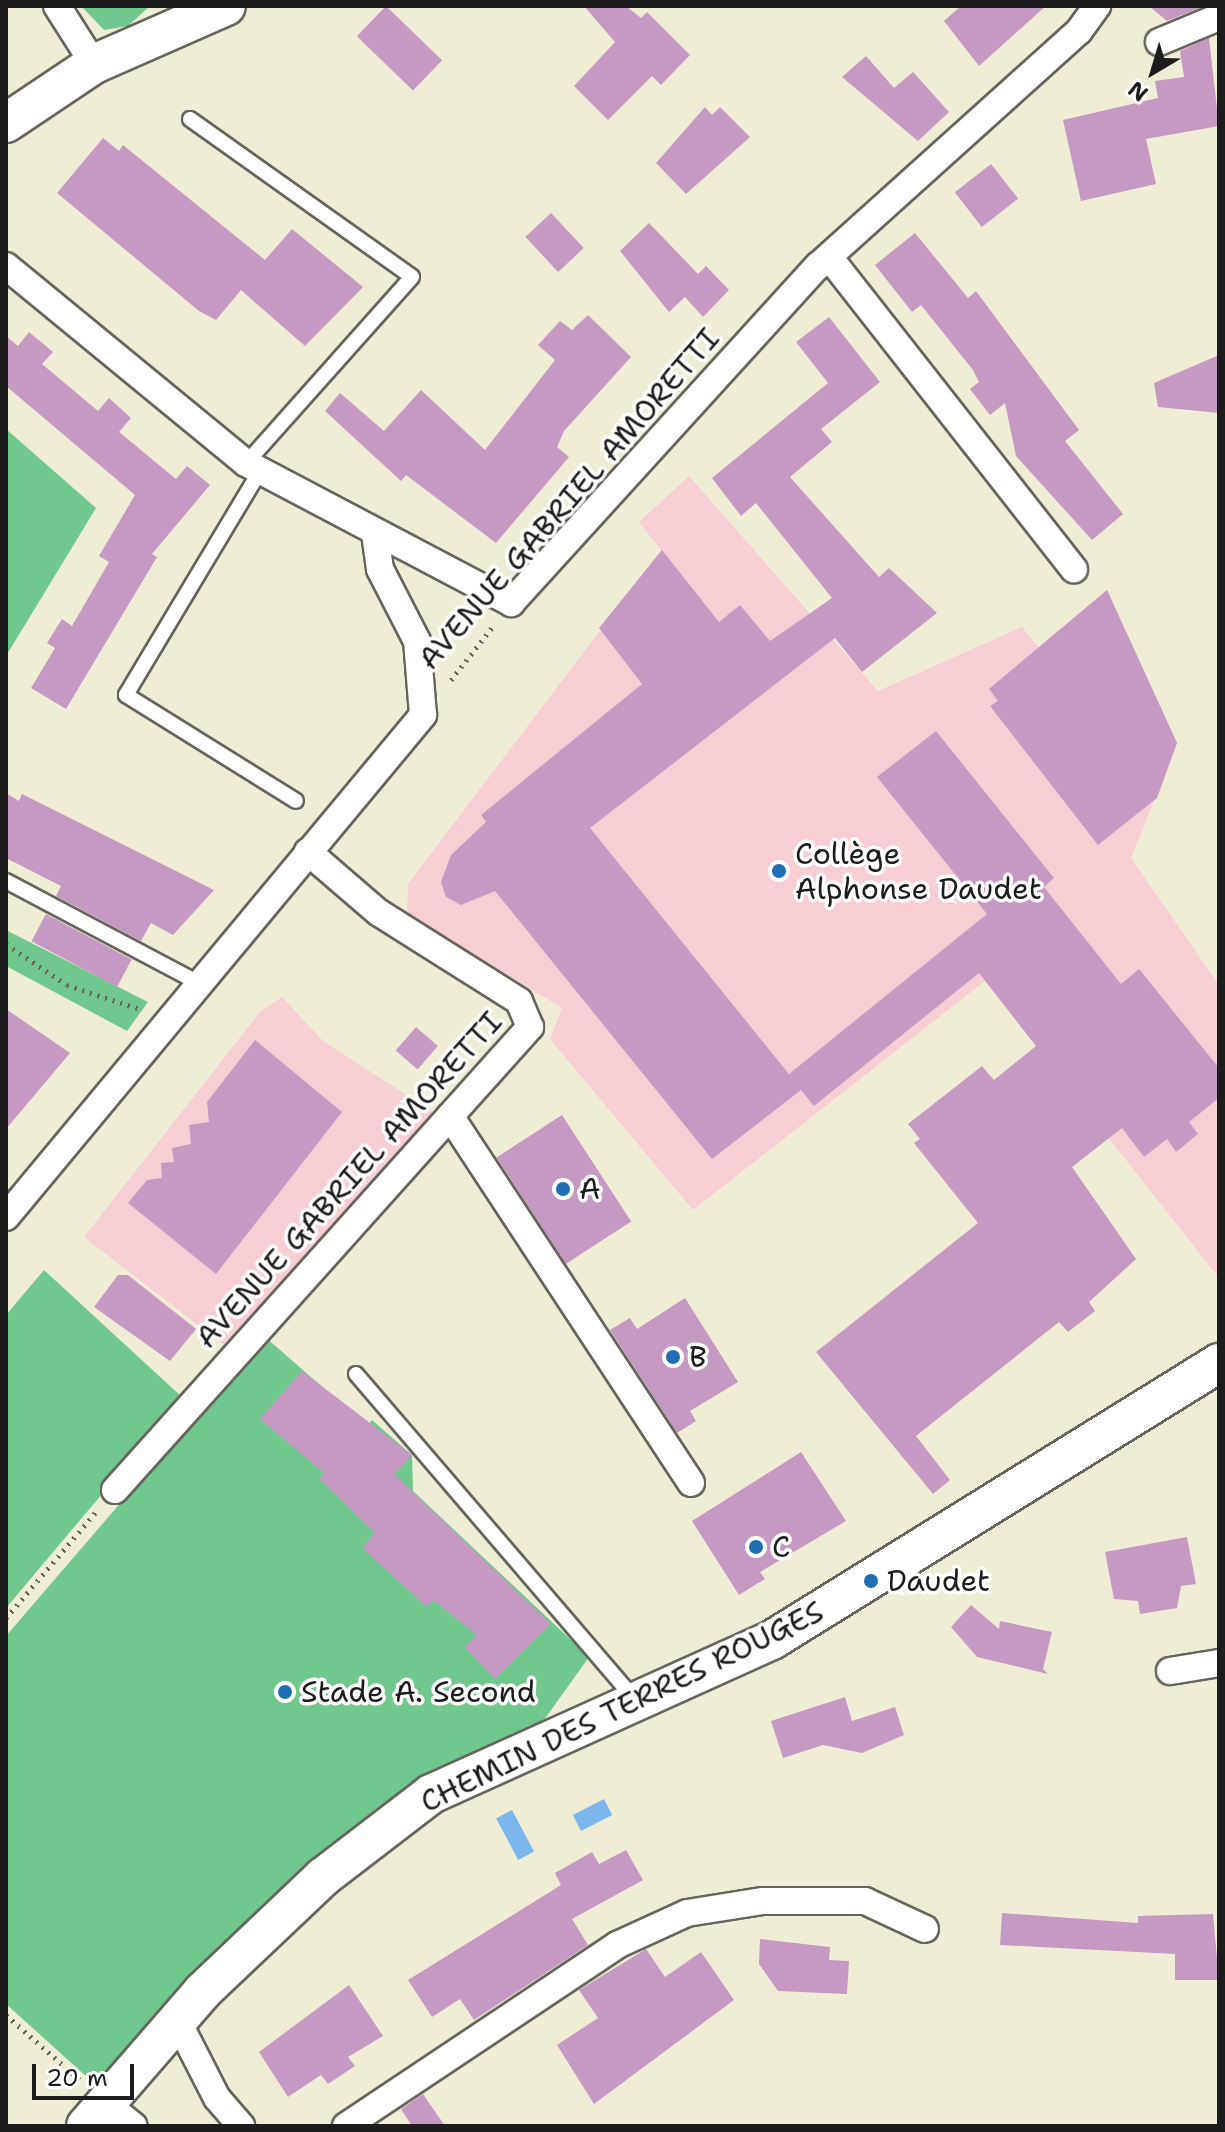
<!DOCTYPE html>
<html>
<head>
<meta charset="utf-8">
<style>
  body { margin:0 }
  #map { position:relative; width:1225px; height:2132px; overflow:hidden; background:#f0edd7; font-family:"Shantell Sans",sans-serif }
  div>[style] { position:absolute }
  .built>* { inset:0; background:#f6cfd5 }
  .green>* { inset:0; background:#70c88e }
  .water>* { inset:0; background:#7bb7ed; transform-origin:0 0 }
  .building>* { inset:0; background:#c49ac3; transform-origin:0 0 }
  .path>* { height:5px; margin-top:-2.5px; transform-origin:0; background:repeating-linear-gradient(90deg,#66655d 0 2px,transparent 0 8px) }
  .roads { filter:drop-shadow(2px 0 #66655d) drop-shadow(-2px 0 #66655d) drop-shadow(0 2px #66655d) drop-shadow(0 -2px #66655d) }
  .lane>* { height:14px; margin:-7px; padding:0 7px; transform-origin:7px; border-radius:7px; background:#fff }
  .street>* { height:26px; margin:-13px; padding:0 13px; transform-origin:13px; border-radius:13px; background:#fff }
  .secondary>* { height:38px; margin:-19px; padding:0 19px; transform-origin:19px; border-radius:19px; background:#fff }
  .dots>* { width:22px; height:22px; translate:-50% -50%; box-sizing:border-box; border:4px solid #fff; border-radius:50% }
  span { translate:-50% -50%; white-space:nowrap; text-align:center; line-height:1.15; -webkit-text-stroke:7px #fff; paint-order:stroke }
  .street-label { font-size:30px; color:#1c1c1c }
  .poi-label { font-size:30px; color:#1c1c1c }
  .left { translate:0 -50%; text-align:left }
  .frame { position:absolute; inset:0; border:8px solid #1c1c1c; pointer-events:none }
  .north { position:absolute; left:1113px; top:32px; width:80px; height:80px; -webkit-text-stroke:6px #fff; paint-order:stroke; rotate:218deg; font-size:22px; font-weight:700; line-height:32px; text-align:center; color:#1c1c1c }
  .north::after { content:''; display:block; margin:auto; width:28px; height:36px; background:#1c1c1c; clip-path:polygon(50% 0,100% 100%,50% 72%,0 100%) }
  .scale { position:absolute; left:32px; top:2064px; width:102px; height:36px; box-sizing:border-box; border:4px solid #1c1c1c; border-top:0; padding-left:10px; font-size:24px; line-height:28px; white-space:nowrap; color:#1c1c1c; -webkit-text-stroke:6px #fff; paint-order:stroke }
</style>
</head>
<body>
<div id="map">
  <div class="built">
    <i style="clip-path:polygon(689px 476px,878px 691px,1022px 627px,1040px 649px,1107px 590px,1177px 743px,1131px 858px,1219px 985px,1219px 1278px,985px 981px,693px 1210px,550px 1039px,562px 1008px,407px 913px,408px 884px,661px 550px,639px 522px)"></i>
    <i style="clip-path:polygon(282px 997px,323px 1041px,433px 1112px,229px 1349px,84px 1237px,260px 1012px)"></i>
  </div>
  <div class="green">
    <i style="clip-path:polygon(81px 6px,150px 6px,128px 26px,104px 30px)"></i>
    <i style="clip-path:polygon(6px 429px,96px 508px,6px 656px)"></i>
    <i style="clip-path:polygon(6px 930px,148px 1002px,127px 1031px,6px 966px)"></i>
    <i style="clip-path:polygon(44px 1270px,183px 1398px,6px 1608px,6px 1315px)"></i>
    <i style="clip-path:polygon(264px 1336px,367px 1426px,372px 1420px,412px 1455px,413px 1491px,589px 1657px,539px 1727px,402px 1792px,193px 1978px,98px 2087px,6px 2004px,6px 1636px)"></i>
  </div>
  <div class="water">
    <i style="left:604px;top:1799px;width:18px;height:35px;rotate:63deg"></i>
    <i style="left:512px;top:1810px;width:47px;height:18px;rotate:62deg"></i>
  </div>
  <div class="building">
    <i style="left:386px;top:6px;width:78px;height:42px;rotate:44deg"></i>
    <i style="clip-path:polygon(584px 6px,626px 6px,641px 18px,647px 12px,690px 55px,661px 85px,652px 76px,608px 120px,574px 86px,615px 42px)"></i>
    <i style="clip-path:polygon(961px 6px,1046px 6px,979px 66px,944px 21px)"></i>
    <i style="clip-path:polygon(1149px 6px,1204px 6px,1167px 21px)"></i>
    <i style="clip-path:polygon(1209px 38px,1219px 126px,1146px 139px,1156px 184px,1081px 201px,1063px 120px,1158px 98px,1155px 81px,1184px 77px,1180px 51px)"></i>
    <i style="clip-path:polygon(866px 56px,894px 88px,913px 72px,949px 112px,918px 141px,842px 77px)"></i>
    <i style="clip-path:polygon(705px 107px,712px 115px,720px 107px,750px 137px,686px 194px,656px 163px)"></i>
    <i style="clip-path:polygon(103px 138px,119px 151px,123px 145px,265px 260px,292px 229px,363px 287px,305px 346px,241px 290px,216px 320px,199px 311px,57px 193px)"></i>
    <i style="left:991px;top:164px;width:44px;height:46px;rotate:52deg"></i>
    <i style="left:551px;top:213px;width:48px;height:35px;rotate:47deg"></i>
    <i style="clip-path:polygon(649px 223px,698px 274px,706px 266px,729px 290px,703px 317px,685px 297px,669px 312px,620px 251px)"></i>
    <i style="clip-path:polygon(915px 233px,968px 298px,976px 291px,1079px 430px,1065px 441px,1123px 514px,1092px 540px,1016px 456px,1005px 403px,990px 415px,970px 389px,979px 382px,973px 370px,921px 305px,912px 312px,875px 265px)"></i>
    <i style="clip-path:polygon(588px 315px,631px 357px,564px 431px,557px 447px,569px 457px,496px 543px,406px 475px,401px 481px,325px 411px,340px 393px,384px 431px,421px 390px,485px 450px,555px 360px,538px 345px,560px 321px,572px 330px)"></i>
    <i style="clip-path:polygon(829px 317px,880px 382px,821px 429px,832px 442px,790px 477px,879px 577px,889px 568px,937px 613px,862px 672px,835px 638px,590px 828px,797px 1084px,789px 1074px,987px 914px,877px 777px,936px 731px,1054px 878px,1044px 887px,1121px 984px,1139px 969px,1219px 1068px,1219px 1098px,1189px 1122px,1198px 1134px,1176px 1152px,1167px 1139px,1144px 1157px,1122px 1128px,1072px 1167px,1136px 1259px,1089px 1302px,1095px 1311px,1068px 1332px,1059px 1322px,916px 1436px,950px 1480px,933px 1494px,816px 1352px,978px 1223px,914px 1143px,920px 1139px,908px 1124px,982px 1066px,994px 1080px,1036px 1046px,979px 973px,814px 1106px,801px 1090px,712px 1159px,495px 891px,461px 905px,446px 897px,441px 882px,451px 855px,486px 822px,481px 815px,642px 684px,599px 628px,662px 550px,719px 622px,740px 605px,770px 641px,832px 598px,756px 503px,741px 516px,712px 478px,828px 383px,796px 342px)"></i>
    <i style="clip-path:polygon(29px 332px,53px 352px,42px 364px,98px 411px,109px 398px,131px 418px,119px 432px,176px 479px,187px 466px,210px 485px,152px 554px,157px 557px,66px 709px,31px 688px,55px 648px,47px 643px,62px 619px,72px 626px,109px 562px,99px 556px,135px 495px,6px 386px,6px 336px,18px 346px)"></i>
    <i style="clip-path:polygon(1219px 355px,1219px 413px,1158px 407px,1154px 383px)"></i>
    <i style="clip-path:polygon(1107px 590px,1177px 743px,1157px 798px,1098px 845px,990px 706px,998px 701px,989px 689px)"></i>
    <i style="clip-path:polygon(6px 793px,19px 801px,22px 794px,214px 890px,173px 935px,151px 923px,141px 941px,56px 896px,61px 886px,6px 858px)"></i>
    <i style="left:46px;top:914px;width:97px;height:31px;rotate:28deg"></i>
    <i style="clip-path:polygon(6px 1009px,70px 1053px,6px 1129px)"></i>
    <i style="left:416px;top:1027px;width:29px;height:31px;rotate:41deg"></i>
    <i style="clip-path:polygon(255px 1040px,342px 1112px,216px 1274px,128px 1203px,147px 1180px,162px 1178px,161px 1163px,174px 1162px,172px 1148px,191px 1144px,189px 1125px,209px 1122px,207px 1102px)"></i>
    <i style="left:562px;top:1115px;width:127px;height:78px;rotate:57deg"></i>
    <i style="clip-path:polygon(118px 1275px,128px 1275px,196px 1329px,170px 1361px,94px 1307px)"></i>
    <i style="clip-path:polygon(685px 1298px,738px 1382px,690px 1411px,696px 1421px,677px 1433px,610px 1330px,630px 1318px,637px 1329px)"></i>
    <i style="clip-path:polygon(302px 1371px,412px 1455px,394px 1474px,551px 1624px,495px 1679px,464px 1647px,477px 1635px,433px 1600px,427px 1607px,362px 1548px,375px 1533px,319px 1479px,324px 1473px,260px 1419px)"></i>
    <i style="clip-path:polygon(801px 1452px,846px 1521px,760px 1572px,765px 1579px,739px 1595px,692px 1521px)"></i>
    <i style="clip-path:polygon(1187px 1537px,1196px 1584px,1181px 1586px,1177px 1608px,1140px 1614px,1138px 1601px,1114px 1599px,1105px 1552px)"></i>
    <i style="clip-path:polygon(971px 1605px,999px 1629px,1000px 1621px,1052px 1632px,1043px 1669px,1048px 1674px,977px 1657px,951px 1627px)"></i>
    <i style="clip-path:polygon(845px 1697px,852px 1721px,895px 1707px,904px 1735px,862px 1753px,823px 1745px,783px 1758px,771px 1721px)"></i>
    <i style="clip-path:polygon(626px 1850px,643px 1880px,572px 1919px,588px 1945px,474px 2020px,460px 1999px,432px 2017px,408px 1980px,561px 1885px,555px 1873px,592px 1852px,599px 1864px)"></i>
    <i style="clip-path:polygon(1002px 1913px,1138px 1923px,1138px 1916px,1213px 1914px,1219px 1980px,1175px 1980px,1175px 1954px,1000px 1945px)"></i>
    <i style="clip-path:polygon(760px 1939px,830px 1947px,829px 1960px,849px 1961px,847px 1994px,778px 1991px,759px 1964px)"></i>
    <i style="clip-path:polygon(646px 1949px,665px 1977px,701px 1952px,734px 2000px,594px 2104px,557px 2045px,598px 2018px,579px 1990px)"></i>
    <i style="clip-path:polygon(349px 1985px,383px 2036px,348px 2057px,355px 2066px,328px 2084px,321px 2075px,288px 2097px,259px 2052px)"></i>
    <i style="clip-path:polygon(423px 2094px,445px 2126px,412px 2126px,401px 2109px)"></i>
  </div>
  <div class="path">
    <i style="left:451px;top:680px;width:70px;rotate:-52deg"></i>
    <i style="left:6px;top:944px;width:73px;rotate:33.9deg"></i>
    <i style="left:67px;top:985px;width:77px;rotate:18.2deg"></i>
    <i style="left:6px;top:1618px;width:139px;rotate:-49.7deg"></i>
    <i style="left:6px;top:2015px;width:98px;rotate:41.3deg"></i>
  </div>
  <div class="roads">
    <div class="lane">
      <i style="left:190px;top:119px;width:272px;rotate:35.4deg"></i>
      <i style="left:412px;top:277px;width:249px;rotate:131.7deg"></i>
      <i style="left:260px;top:471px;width:261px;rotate:120.9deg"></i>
      <i style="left:126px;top:695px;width:200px;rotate:31.9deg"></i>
      <i style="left:6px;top:881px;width:218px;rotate:27.9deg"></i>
      <i style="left:356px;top:1374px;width:428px;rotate:49.4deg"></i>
    </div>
    <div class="street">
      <i style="left:57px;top:6px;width:69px;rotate:57.5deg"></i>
      <i style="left:1159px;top:42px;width:65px;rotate:-22.6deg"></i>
      <i style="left:829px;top:257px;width:397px;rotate:51.9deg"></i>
      <i style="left:6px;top:266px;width:310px;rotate:39.4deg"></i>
      <i style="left:246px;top:463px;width:300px;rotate:27.8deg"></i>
      <i style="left:511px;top:603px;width:456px;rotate:-47.7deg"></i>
      <i style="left:818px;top:266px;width:351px;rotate:-42deg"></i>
      <i style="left:1079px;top:31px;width:31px;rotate:-54deg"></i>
      <i style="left:450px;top:1116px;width:439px;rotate:56.7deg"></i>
      <i style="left:6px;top:1217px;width:653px;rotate:-50.28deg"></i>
      <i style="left:423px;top:715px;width:74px;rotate:-94.6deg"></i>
      <i style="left:417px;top:641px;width:81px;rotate:-117.2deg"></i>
      <i style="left:380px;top:569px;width:34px;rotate:-98deg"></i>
      <i style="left:115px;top:1490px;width:622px;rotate:-48.13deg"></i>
      <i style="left:530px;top:1027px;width:28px;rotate:-113deg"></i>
      <i style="left:519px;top:1001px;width:165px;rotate:-147.8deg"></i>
      <i style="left:379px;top:913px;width:94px;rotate:-139.3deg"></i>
      <i style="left:1170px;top:1671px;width:50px;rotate:-9.3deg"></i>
      <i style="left:176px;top:2018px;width:90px;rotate:62.9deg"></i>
      <i style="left:217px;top:2098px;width:37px;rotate:49deg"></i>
      <i style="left:104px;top:2102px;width:38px;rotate:39deg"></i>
      <i style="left:346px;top:2126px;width:326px;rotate:-33.7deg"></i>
      <i style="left:617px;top:1945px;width:77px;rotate:-24.6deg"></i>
      <i style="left:687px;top:1913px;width:77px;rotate:-9deg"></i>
      <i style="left:763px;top:1901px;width:102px"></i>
      <i style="left:865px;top:1901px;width:66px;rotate:25deg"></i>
    </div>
    <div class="secondary">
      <i style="left:6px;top:123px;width:106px;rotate:-33.8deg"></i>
      <i style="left:94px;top:64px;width:144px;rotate:-23.7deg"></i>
      <i style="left:86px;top:2126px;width:179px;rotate:-49.1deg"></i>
      <i style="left:203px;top:1991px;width:166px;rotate:-43.5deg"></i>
      <i style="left:323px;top:1877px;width:136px;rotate:-37.5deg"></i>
      <i style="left:431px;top:1794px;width:374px;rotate:-24.3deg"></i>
      <i style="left:772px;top:1640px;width:526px;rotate:-31.79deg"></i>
    </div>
  </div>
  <div class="dots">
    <i style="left:779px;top:871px;background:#1f6fb2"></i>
    <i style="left:563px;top:1189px;background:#1f6fb2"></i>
    <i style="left:673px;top:1357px;background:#1f6fb2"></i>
    <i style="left:756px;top:1547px;background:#1f6fb2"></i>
    <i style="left:871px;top:1581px;background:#1f6fb2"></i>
    <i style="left:285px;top:1692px;background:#1f6fb2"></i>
  </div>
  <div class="street-label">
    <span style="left:569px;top:499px;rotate:-49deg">AVENUE GABRIEL AMORETTI</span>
    <span style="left:349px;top:1180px;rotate:-48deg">AVENUE GABRIEL AMORETTI</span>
    <span style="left:622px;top:1707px;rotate:-26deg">CHEMIN DES TERRES ROUGES</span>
  </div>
  <div class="poi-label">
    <span class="left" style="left:795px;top:871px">Collège<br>Alphonse Daudet</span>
    <span class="left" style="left:579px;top:1189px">A</span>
    <span class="left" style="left:689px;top:1357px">B</span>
    <span class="left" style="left:772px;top:1547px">C</span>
    <span class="left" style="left:887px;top:1581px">Daudet</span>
    <span class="left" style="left:301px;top:1692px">Stade A. Second</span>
  </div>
  <div class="frame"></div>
  <div class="north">N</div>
  <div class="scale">20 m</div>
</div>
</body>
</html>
